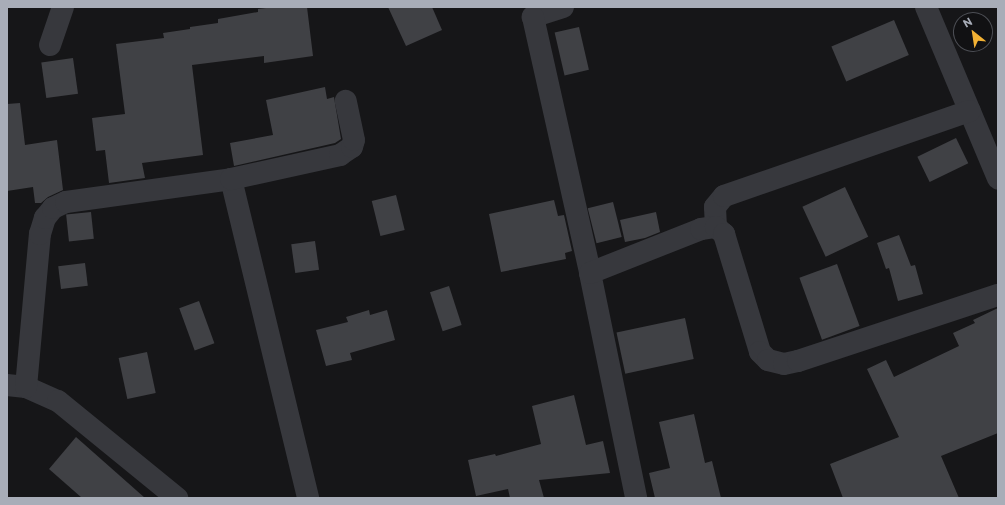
<!DOCTYPE html>
<html>
<head>
<meta charset="utf-8">
<style>
  body { margin:0 }
  #map { position:relative; width:1005px; height:505px; overflow:hidden; background:#161618; font-family:Commissioner,sans-serif }
  div>[style] { position:absolute }
  .building>* { inset:0; background:#404145; transform-origin:0 0 }
  .minor>* { height:22px; margin:-11px; padding:0 11px; transform-origin:11px; border-radius:11px; background:#37383d }
  span { translate:-50% -50%; white-space:nowrap; text-align:center; line-height:1.15; -webkit-text-stroke:3px #111113; paint-order:stroke }
  .frame { position:absolute; inset:0; border:8px solid #a8adb8; pointer-events:none }
  .north { position:absolute; left:953px; top:12px; width:40px; height:40px; box-sizing:border-box; background:#111113; border:1px solid #4d4f55; border-radius:50%; rotate:330deg; font-size:11px; font-weight:700; line-height:16px; text-align:center; color:#a8adb8 }
  .north::after { content:''; display:block; margin:auto; width:14px; height:18px; background:#f2b134; clip-path:polygon(50% 0,100% 100%,50% 72%,0 100%) }
</style>
</head>
<body>
<div id="map">
  <div class="building">
    <i style="clip-path:polygon(274px 7px,307px 7px,313px 56px,264px 63px,264px 56px,192px 65px,203px 155px,142px 163px,145px 178px,109px 183px,105px 150px,96px 151px,92px 118px,125px 114px,116px 44px,164px 38px,163px 33px,190px 29px,190px 27px,218px 23px,218px 19px,258px 12px,258px 9px)"></i>
    <i style="clip-path:polygon(388px 7px,432px 7px,442px 30px,406px 46px)"></i>
    <i style="left:894px;top:20px;width:38px;height:68px;rotate:67deg"></i>
    <i style="left:579px;top:27px;width:44px;height:25px;rotate:77deg"></i>
    <i style="left:73px;top:58px;width:36px;height:32px;rotate:82deg"></i>
    <i style="clip-path:polygon(325px 87px,327px 99px,334px 97px,341px 139px,335px 143px,234px 166px,230px 143px,273px 135px,266px 100px)"></i>
    <i style="clip-path:polygon(20px 103px,25px 145px,57px 140px,63px 190px,48px 197px,41px 203px,35px 203px,33px 187px,7px 191px,7px 104px)"></i>
    <i style="left:956px;top:138px;width:28px;height:43px;rotate:64deg"></i>
    <i style="left:845px;top:187px;width:55px;height:47px;rotate:65deg"></i>
    <i style="left:396px;top:195px;width:36px;height:25px;rotate:76deg"></i>
    <i style="clip-path:polygon(554px 200px,558px 216px,564px 215px,572px 251px,565px 253px,566px 259px,501px 272px,489px 214px)"></i>
    <i style="left:613px;top:202px;width:36px;height:26px;rotate:76deg"></i>
    <i style="left:91px;top:212px;width:27px;height:25px;rotate:84deg"></i>
    <i style="clip-path:polygon(656px 212px,660px 232px,645px 238px,625px 242px,620px 220px)"></i>
    <i style="clip-path:polygon(899px 235px,911px 266px,915px 265px,923px 294px,898px 301px,889px 268px,886px 269px,877px 243px)"></i>
    <i style="left:315px;top:241px;width:29px;height:24px;rotate:82deg"></i>
    <i style="left:85px;top:263px;width:23px;height:27px;rotate:83deg"></i>
    <i style="left:837px;top:264px;width:66px;height:40px;rotate:70deg"></i>
    <i style="left:449px;top:286px;width:41px;height:20px;rotate:72deg"></i>
    <i style="left:199px;top:301px;width:45px;height:21px;rotate:70deg"></i>
    <i style="clip-path:polygon(998px 308px,998px 433px,941px 456px,959px 498px,843px 498px,830px 464px,899px 437px,867px 369px,886px 360px,894px 377px,959px 346px,953px 333px,975px 323px,973px 320px)"></i>
    <i style="clip-path:polygon(369px 310px,370px 315px,387px 310px,395px 340px,350px 353px,352px 360px,326px 366px,316px 330px,348px 322px,346px 317px)"></i>
    <i style="left:685px;top:318px;width:42px;height:70px;rotate:78deg"></i>
    <i style="left:147px;top:352px;width:42px;height:29px;rotate:78deg"></i>
    <i style="clip-path:polygon(574px 395px,586px 445px,603px 441px,610px 473px,539px 480px,544px 498px,510px 498px,508px 489px,476px 496px,468px 460px,495px 454px,496px 456px,541px 444px,532px 406px)"></i>
    <i style="clip-path:polygon(694px 414px,705px 463px,712px 461px,721px 498px,655px 498px,649px 473px,670px 468px,659px 422px)"></i>
    <i style="clip-path:polygon(76px 437px,145px 498px,82px 498px,49px 469px)"></i>
  </div>
  <div class="minor">
    <i style="left:563px;top:7px;width:32px;rotate:162deg"></i>
    <i style="left:533px;top:17px;width:262px;rotate:77.4deg"></i>
    <i style="left:590px;top:273px;width:230px;rotate:78.4deg"></i>
    <i style="left:926px;top:7px;width:186px;rotate:67.2deg"></i>
    <i style="left:50px;top:45px;width:40px;rotate:-71.1deg"></i>
    <i style="left:231px;top:179px;width:328px;rotate:76.4deg"></i>
    <i style="left:716px;top:227px;width:20px;rotate:-93deg"></i>
    <i style="left:715px;top:207px;width:14px;rotate:-51deg"></i>
    <i style="left:724px;top:196px;width:260px;rotate:-19.1deg"></i>
    <i style="left:590px;top:273px;width:119px;rotate:-21.6deg"></i>
    <i style="left:701px;top:229px;width:15px;rotate:-8deg"></i>
    <i style="left:716px;top:227px;width:11px;rotate:41deg"></i>
    <i style="left:724px;top:234px;width:123px;rotate:73deg"></i>
    <i style="left:760px;top:352px;width:11px;rotate:45deg"></i>
    <i style="left:768px;top:360px;width:16px;rotate:14deg"></i>
    <i style="left:784px;top:364px;width:14px;rotate:-12deg"></i>
    <i style="left:798px;top:361px;width:211px;rotate:-18.3deg"></i>
    <i style="left:7px;top:385px;width:19px;rotate:6deg"></i>
    <i style="left:26px;top:387px;width:35px;rotate:24deg"></i>
    <i style="left:58px;top:401px;width:154px;rotate:39.2deg"></i>
    <i style="left:26px;top:387px;width:154px;rotate:-84.8deg"></i>
    <i style="left:40px;top:234px;width:17px;rotate:-73deg"></i>
    <i style="left:45px;top:218px;width:13px;rotate:-51deg"></i>
    <i style="left:53px;top:208px;width:14px;rotate:-25deg"></i>
    <i style="left:66px;top:202px;width:167px;rotate:-7.9deg"></i>
    <i style="left:231px;top:179px;width:112px;rotate:-12.4deg"></i>
    <i style="left:340px;top:155px;width:14px;rotate:-34deg"></i>
    <i style="left:352px;top:147px;width:7px;rotate:-74deg"></i>
    <i style="left:354px;top:140px;width:40px;rotate:-102deg"></i>
  </div>
  <div class="frame"></div>
  <div class="north">N</div>
</div>
</body>
</html>
